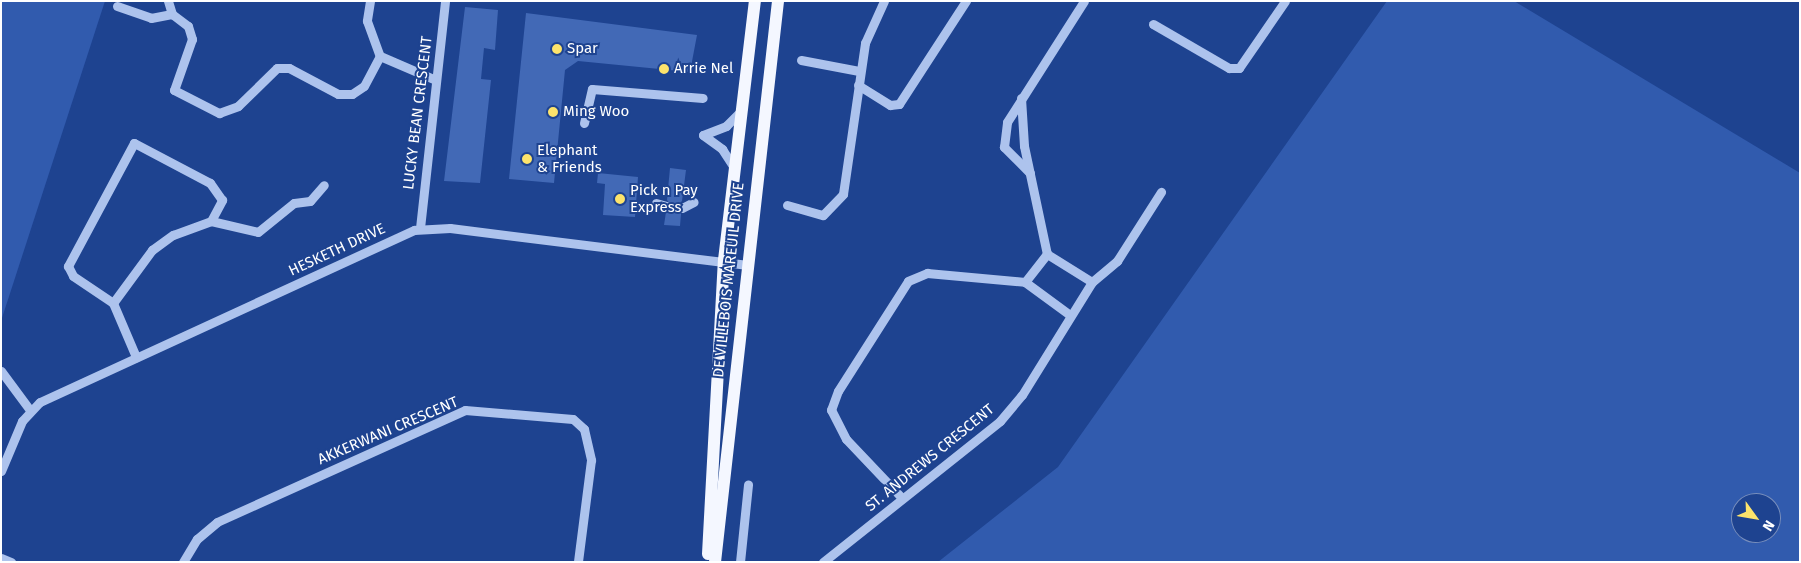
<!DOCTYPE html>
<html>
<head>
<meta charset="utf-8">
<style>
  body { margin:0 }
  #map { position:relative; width:1801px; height:563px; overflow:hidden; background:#1e4390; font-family:"Fira Sans",sans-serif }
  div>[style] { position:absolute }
  .green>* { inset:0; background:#315bae }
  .building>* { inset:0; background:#4269b6 }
  .minor-tunnel>* { height:9px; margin-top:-4.5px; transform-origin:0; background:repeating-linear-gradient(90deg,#405fa1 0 9px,transparent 0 13.5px) }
  .minor>* { height:9px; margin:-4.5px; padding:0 4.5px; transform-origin:4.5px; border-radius:4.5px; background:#adc3ed }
  .major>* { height:12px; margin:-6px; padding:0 6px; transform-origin:6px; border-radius:6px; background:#f4f7ff }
  .dots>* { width:14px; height:14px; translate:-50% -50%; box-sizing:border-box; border:2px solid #1e4390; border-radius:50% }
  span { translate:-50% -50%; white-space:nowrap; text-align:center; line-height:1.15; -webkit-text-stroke:4px #1e4390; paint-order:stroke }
  .poi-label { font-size:15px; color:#fff }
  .left { translate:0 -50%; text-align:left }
  .street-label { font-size:15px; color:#fff }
  .frame { position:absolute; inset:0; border:2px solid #fff; pointer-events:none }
  .north { position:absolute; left:1731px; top:493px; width:50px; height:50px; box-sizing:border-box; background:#1e4390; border:1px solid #788ebc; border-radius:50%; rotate:122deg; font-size:14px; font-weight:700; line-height:20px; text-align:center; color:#fff }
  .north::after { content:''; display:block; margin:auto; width:18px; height:22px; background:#fce36c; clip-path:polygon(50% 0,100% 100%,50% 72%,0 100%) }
</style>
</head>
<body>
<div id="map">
  <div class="green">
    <i style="clip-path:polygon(1px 1px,105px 1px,1px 321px)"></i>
    <i style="clip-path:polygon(evenodd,1387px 1px,1514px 1px,1800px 173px,1800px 562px,938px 562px,1058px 467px,1387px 1px,1741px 503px,1771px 503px,1771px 533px,1741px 533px,1741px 503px)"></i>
  </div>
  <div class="building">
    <i style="clip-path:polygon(465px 7px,498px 10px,495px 50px,484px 48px,481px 79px,491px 80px,480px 183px,444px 181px)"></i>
    <i style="clip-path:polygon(526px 13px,697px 35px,690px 72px,578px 61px,565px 70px,554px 183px,509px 179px)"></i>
    <i style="clip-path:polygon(670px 168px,686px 170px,682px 201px,676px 207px,681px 214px,680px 226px,664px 225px,666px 212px,672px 207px,667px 200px)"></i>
    <i style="clip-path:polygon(598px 173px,638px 177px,635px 217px,603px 215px,605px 184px,597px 183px)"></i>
  </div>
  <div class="minor-tunnel">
    <i style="left:666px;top:206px;width:16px;rotate:7deg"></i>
  </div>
  <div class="minor">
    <i style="left:168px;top:1px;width:14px;rotate:73deg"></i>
    <i style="left:172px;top:14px;width:20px;rotate:37deg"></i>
    <i style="left:188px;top:26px;width:14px;rotate:73deg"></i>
    <i style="left:192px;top:39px;width:54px;rotate:109.4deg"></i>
    <i style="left:174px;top:90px;width:51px;rotate:27.1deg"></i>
    <i style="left:219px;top:113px;width:20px;rotate:-20deg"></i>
    <i style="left:238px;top:106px;width:54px;rotate:-44.3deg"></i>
    <i style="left:277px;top:68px;width:12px"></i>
    <i style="left:289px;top:68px;width:55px;rotate:28deg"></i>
    <i style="left:338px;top:94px;width:14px"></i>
    <i style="left:352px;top:94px;width:14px;rotate:-34deg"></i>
    <i style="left:364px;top:86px;width:34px;rotate:-62deg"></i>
    <i style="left:370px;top:1px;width:20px;rotate:99deg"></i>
    <i style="left:367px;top:21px;width:37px;rotate:70deg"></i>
    <i style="left:380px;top:56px;width:61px;rotate:23.2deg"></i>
    <i style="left:117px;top:6px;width:36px;rotate:19deg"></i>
    <i style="left:151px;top:18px;width:21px;rotate:-11deg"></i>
    <i style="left:1153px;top:24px;width:88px;rotate:30.1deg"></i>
    <i style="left:1229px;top:68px;width:10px"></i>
    <i style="left:1239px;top:68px;width:81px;rotate:-55.5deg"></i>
    <i style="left:801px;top:60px;width:59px;rotate:10.7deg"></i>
    <i style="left:858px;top:85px;width:38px;rotate:32deg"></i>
    <i style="left:890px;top:105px;width:9px;rotate:-6deg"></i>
    <i style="left:899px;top:104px;width:123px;rotate:-57deg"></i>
    <i style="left:1021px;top:98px;width:48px;rotate:86.4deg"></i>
    <i style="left:1024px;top:146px;width:110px;rotate:78deg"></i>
    <i style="left:1047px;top:254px;width:53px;rotate:31.9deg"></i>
    <i style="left:584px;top:123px;width:35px;rotate:-77deg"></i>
    <i style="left:592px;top:89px;width:111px;rotate:4.6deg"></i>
    <i style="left:703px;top:135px;width:25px;rotate:-21deg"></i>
    <i style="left:726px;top:126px;width:23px;rotate:-45deg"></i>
    <i style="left:703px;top:135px;width:24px;rotate:36deg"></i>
    <i style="left:722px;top:149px;width:24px;rotate:57deg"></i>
    <i style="left:1030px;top:173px;width:37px;rotate:-135deg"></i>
    <i style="left:1004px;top:147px;width:25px;rotate:-83deg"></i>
    <i style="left:1007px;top:122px;width:143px;rotate:-57.5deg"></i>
    <i style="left:656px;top:203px;width:10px;rotate:17deg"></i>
    <i style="left:787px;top:205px;width:37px;rotate:16deg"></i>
    <i style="left:823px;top:215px;width:29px;rotate:-46deg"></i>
    <i style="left:843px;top:194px;width:153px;rotate:-81.7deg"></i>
    <i style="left:865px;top:43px;width:46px;rotate:-65.7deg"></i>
    <i style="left:682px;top:208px;width:13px;rotate:-27deg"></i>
    <i style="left:211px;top:221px;width:48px;rotate:13.2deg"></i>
    <i style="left:258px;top:232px;width:46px;rotate:-38.9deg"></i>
    <i style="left:294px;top:203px;width:16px;rotate:-7deg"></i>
    <i style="left:310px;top:201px;width:21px;rotate:-49deg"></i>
    <i style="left:420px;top:228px;width:228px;rotate:-83.7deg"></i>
    <i style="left:1025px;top:282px;width:36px;rotate:-52deg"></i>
    <i style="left:113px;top:303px;width:66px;rotate:-53.7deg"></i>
    <i style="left:152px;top:250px;width:26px;rotate:-36deg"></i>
    <i style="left:173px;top:235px;width:40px;rotate:-20.2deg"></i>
    <i style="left:211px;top:221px;width:24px;rotate:-62deg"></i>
    <i style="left:222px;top:200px;width:21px;rotate:-125deg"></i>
    <i style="left:210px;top:183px;width:86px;rotate:-152.2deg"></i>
    <i style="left:134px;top:143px;width:140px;rotate:118.2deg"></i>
    <i style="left:68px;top:266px;width:11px;rotate:63deg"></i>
    <i style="left:73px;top:276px;width:48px;rotate:34deg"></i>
    <i style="left:113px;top:303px;width:59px;rotate:66.9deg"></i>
    <i style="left:1px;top:371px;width:49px;rotate:53.4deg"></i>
    <i style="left:1px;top:471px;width:54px;rotate:-67.2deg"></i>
    <i style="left:22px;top:421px;width:26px;rotate:-47deg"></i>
    <i style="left:40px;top:402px;width:412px;rotate:-24.7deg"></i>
    <i style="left:414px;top:230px;width:36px;rotate:-3deg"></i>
    <i style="left:450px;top:228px;width:298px;rotate:7.1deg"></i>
    <i style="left:902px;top:498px;width:81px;rotate:-133.5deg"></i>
    <i style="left:846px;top:439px;width:33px;rotate:-117deg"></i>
    <i style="left:831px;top:410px;width:20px;rotate:-70deg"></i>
    <i style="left:838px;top:391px;width:130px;rotate:-57.5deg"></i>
    <i style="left:908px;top:281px;width:21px;rotate:-23deg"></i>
    <i style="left:927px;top:273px;width:98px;rotate:5.2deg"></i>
    <i style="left:1025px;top:282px;width:56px;rotate:36.3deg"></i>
    <i style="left:1px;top:558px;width:11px;rotate:22deg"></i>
    <i style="left:183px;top:562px;width:27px;rotate:-59deg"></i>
    <i style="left:197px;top:539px;width:26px;rotate:-40deg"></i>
    <i style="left:217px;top:522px;width:272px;rotate:-24.3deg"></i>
    <i style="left:465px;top:410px;width:108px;rotate:4.8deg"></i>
    <i style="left:573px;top:419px;width:15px;rotate:42deg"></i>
    <i style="left:584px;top:429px;width:32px;rotate:77deg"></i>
    <i style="left:591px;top:460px;width:103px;rotate:97.3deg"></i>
    <i style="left:740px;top:562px;width:78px;rotate:-84.1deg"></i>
    <i style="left:823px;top:562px;width:226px;rotate:-38.5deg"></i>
    <i style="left:1000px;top:421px;width:34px;rotate:-50deg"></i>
    <i style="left:1022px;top:395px;width:133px;rotate:-58.2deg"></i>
    <i style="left:1092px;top:282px;width:33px;rotate:-40deg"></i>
    <i style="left:1117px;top:261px;width:82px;rotate:-57.5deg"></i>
  </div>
  <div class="major">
    <i style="left:708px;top:554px;width:294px;rotate:-86.9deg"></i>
    <i style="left:724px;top:260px;width:261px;rotate:-83.2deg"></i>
    <i style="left:715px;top:562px;width:565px;rotate:-83.59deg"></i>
  </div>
  <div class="dots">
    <i style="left:557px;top:49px;background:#fce36c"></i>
    <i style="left:664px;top:69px;background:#fce36c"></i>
    <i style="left:553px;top:112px;background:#fce36c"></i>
    <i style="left:527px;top:159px;background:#fce36c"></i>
    <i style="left:620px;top:199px;background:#fce36c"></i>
  </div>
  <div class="poi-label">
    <span class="left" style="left:567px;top:49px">Spar</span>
    <span class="left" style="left:674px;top:69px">Arrie Nel</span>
    <span class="left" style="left:563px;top:112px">Ming Woo</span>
    <span class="left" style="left:537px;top:159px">Elephant<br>&amp; Friends</span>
    <span class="left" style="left:630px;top:199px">Pick n Pay<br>Express</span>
  </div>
  <div class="street-label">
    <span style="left:418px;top:113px;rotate:-83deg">LUCKY BEAN CRESCENT</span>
    <span style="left:337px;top:250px;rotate:-25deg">HESKETH DRIVE</span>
    <span style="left:729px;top:280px;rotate:-84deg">DE VILLEBOIS MAREUIL DRIVE</span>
    <span style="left:388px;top:431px;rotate:-23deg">AKKERWANI CRESCENT</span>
    <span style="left:930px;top:458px;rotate:-39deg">ST. ANDREWS CRESCENT</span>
  </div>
  <div class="frame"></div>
  <div class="north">N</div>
</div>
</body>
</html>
